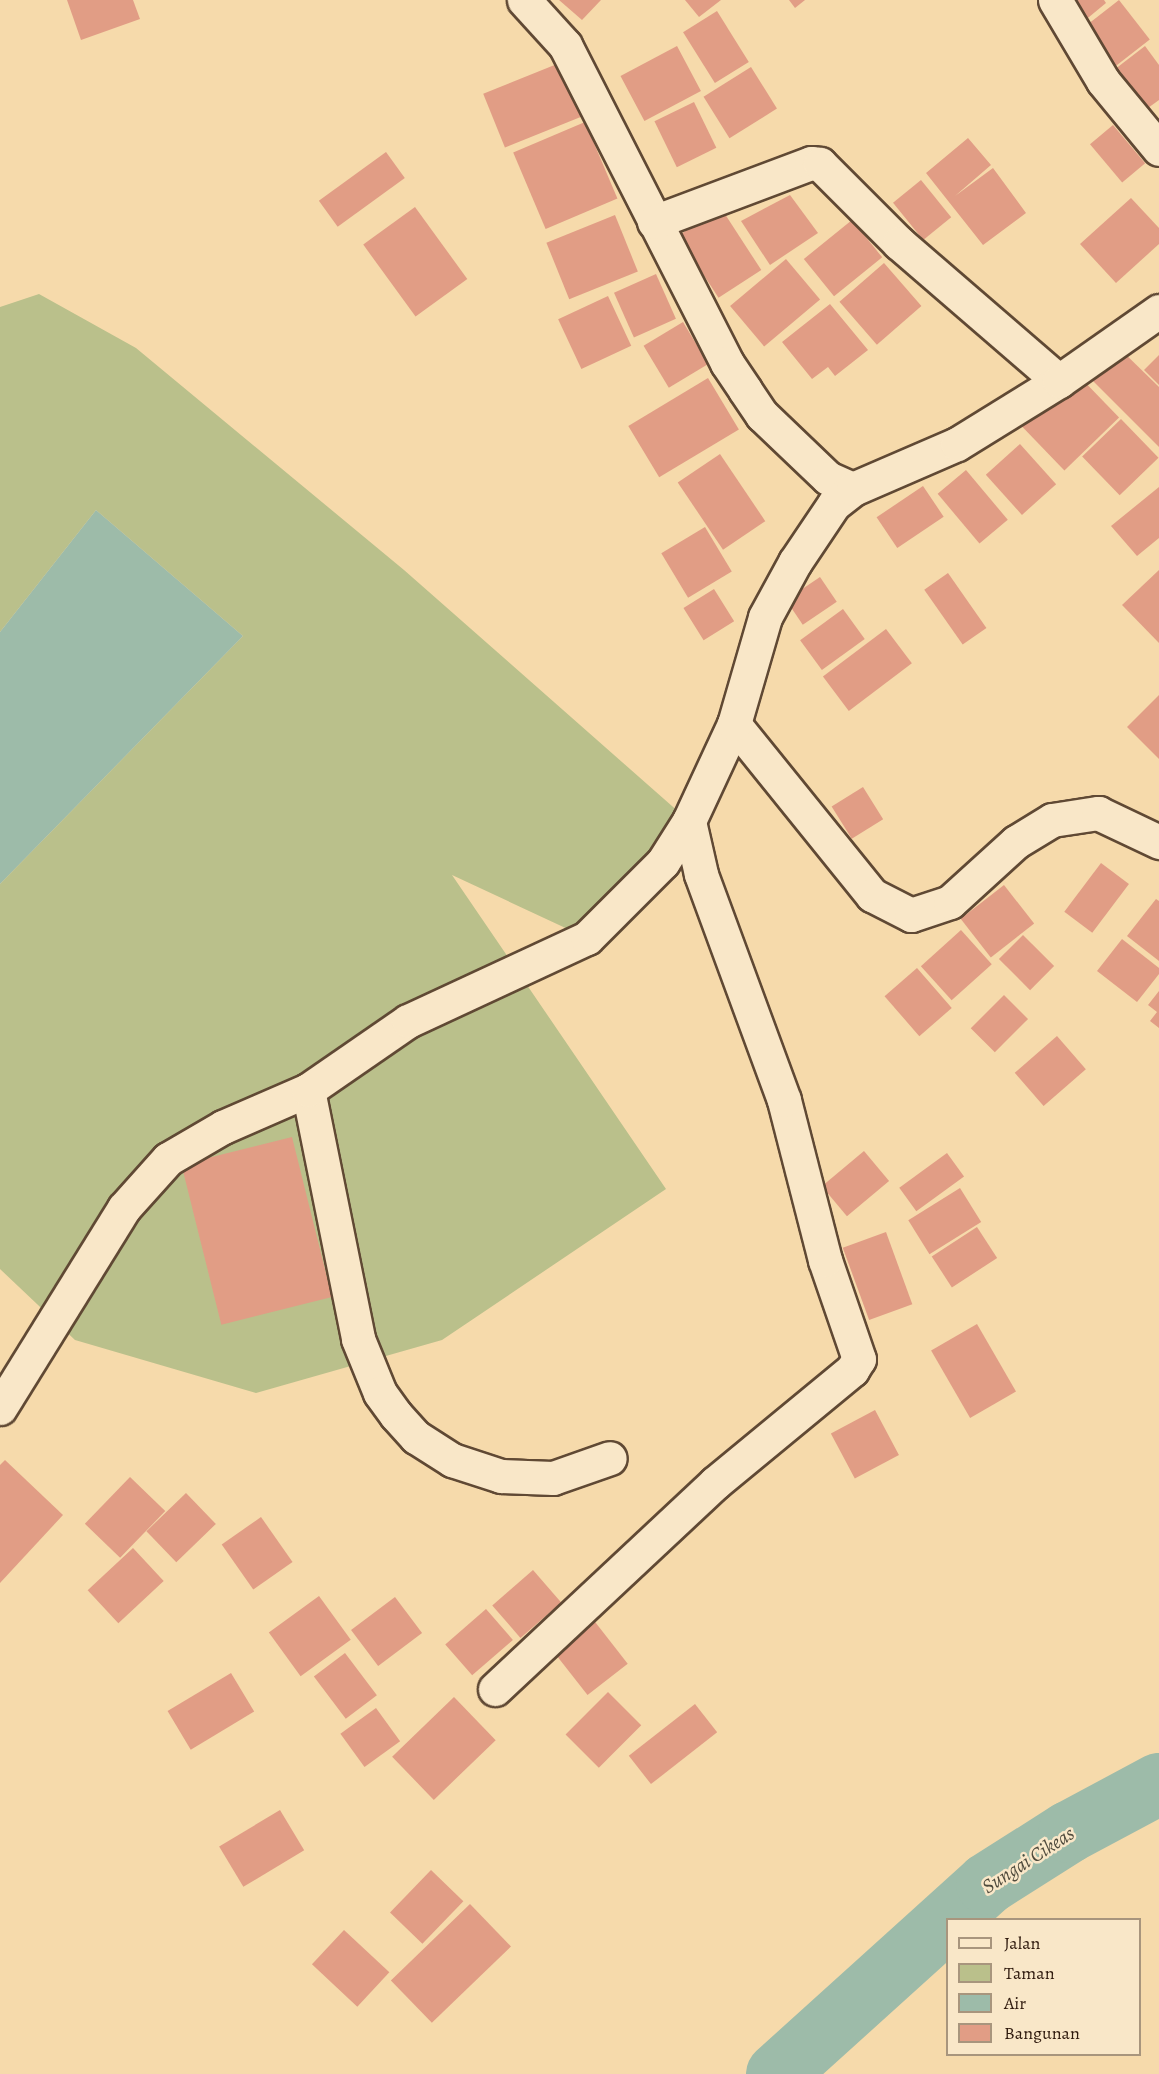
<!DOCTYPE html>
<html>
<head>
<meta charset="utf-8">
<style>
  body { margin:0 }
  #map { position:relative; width:1159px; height:2074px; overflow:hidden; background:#f6daab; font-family:Alegreya,serif }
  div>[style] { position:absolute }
  .green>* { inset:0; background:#bac08b }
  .water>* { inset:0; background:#9dbba9 }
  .river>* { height:62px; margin:-31px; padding:0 31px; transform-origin:31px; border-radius:31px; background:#9dbba9 }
  .building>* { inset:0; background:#e19d85; transform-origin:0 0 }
  .roads { filter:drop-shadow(2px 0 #604934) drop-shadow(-2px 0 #604934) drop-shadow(0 2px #604934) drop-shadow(0 -2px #604934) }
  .street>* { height:33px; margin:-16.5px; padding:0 16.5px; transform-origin:16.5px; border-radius:16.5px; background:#f9e7c8 }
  span { translate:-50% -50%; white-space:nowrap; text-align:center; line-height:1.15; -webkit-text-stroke:5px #f9e7c8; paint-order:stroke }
  .water-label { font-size:20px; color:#4f4a3c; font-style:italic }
  .legend { position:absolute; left:946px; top:1918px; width:195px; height:138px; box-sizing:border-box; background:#f9e7c8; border:2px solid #a8957d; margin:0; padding:8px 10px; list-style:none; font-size:18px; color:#2e190d }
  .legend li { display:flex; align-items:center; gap:12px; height:30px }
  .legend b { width:30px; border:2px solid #a8957d }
</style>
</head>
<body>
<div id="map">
  <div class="green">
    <i style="clip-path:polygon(39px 294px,136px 348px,404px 570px,689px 821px,587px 938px,452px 875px,666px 1189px,442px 1340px,256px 1393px,75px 1340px,0 1269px,0 884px,243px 636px,96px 510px,0 632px,0 307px)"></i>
  </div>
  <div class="water">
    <i style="clip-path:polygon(96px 510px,243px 636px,0 884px,0 632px)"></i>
  </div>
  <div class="river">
    <i style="left:777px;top:2074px;width:283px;rotate:-42.1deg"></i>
    <i style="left:987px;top:1884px;width:97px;rotate:-32.4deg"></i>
    <i style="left:1069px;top:1832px;width:102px;rotate:-28.1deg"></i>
  </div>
  <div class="building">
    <i style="clip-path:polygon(67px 0,133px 0,140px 19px,81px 40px)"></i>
    <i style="clip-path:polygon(559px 0,601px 0,582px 20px)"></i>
    <i style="clip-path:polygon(685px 0,721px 0,699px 17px)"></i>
    <i style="clip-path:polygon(789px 0,805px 0,795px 8px)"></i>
    <i style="clip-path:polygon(1066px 0,1104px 0,1106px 3px,1083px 22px)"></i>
    <i style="left:1119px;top:0;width:50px;height:44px;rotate:52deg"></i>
    <i style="left:717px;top:11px;width:60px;height:40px;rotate:58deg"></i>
    <i style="left:677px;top:46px;width:51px;height:64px;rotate:62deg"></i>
    <i style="clip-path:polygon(1145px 46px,1159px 65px,1159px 100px,1141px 113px,1110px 73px)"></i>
    <i style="left:562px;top:62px;width:58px;height:85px;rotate:68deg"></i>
    <i style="left:751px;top:67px;width:49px;height:56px;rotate:58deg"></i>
    <i style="left:694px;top:102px;width:51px;height:44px;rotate:64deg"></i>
    <i style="left:585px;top:122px;width:83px;height:78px;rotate:67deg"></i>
    <i style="left:1113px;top:125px;width:50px;height:30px;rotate:50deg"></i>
    <i style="clip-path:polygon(968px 138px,991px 165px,955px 196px,993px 168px,1026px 213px,983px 245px,926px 173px)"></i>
    <i style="left:386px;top:152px;width:32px;height:83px;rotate:54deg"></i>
    <i style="left:921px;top:180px;width:48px;height:36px;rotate:51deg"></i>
    <i style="clip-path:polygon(790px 195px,818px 233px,770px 265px,741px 221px)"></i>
    <i style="clip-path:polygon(1131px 198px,1159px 228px,1159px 244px,1116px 283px,1080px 244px)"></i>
    <i style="left:415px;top:207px;width:89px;height:64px;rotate:54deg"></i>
    <i style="left:721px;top:208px;width:74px;height:51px;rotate:57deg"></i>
    <i style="left:615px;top:215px;width:61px;height:74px;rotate:68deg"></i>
    <i style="left:852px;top:220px;width:48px;height:62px;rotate:51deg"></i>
    <i style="left:786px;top:259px;width:53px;height:73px;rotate:50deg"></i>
    <i style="left:884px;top:263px;width:57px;height:59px;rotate:49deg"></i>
    <i style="left:656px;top:274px;width:49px;height:46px;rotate:66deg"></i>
    <i style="left:608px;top:296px;width:55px;height:55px;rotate:65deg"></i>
    <i style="clip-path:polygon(830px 304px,868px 350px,835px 376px,828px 367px,812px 379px,782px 342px)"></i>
    <i style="left:683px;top:322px;width:49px;height:46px;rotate:59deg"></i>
    <i style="clip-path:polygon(1115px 344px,1159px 387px,1159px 447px,1085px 373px)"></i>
    <i style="clip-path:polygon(1159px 355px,1159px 385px,1144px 370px)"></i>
    <i style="left:1076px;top:373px;width:62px;height:76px;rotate:46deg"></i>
    <i style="left:708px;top:378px;width:60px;height:93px;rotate:59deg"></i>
    <i style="left:1121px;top:419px;width:54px;height:54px;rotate:46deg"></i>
    <i style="left:1020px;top:444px;width:54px;height:46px;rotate:48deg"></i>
    <i style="left:720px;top:454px;width:81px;height:51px;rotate:56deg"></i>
    <i style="left:966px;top:470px;width:65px;height:37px;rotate:50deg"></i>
    <i style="left:923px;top:486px;width:37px;height:56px;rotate:56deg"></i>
    <i style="clip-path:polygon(1159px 487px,1159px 538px,1137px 556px,1111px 526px)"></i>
    <i style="left:705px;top:527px;width:52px;height:51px;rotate:59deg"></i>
    <i style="clip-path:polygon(1159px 570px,1159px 643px,1122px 605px)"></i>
    <i style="left:948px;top:573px;width:67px;height:29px;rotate:55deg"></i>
    <i style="left:820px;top:577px;width:30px;height:41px;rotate:56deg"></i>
    <i style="left:714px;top:589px;width:38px;height:36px;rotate:58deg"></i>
    <i style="left:843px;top:609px;width:37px;height:53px;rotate:54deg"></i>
    <i style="left:886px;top:629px;width:43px;height:79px;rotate:53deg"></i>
    <i style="clip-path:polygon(1159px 695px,1159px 759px,1127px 727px)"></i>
    <i style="left:863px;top:787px;width:38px;height:37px;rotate:58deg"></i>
    <i style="left:1101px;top:863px;width:35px;height:61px;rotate:37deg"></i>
    <i style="left:1004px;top:885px;width:49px;height:55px;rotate:52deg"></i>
    <i style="clip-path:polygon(1156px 899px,1159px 901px,1159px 961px,1127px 936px)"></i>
    <i style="left:961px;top:930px;width:46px;height:54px;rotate:48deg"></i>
    <i style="left:1023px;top:935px;width:44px;height:34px;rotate:45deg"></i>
    <i style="clip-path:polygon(1122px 939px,1159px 968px,1159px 974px,1137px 1002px,1097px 971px)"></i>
    <i style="left:917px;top:968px;width:53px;height:43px;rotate:49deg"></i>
    <i style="clip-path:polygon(1159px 991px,1159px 1028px,1150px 1021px,1157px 1012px,1148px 1005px)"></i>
    <i style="left:1004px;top:995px;width:34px;height:47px;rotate:45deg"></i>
    <i style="left:1057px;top:1036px;width:44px;height:56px;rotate:49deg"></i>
    <i style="left:292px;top:1137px;width:165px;height:114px;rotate:76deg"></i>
    <i style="left:864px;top:1151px;width:39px;height:55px;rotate:50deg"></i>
    <i style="left:947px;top:1153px;width:29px;height:59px;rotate:54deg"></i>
    <i style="left:960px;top:1188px;width:40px;height:61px;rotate:58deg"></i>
    <i style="left:977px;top:1227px;width:37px;height:54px;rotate:57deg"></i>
    <i style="left:886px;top:1232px;width:77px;height:46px;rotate:70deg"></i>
    <i style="left:977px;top:1324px;width:78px;height:53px;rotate:60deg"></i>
    <i style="left:875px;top:1410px;width:51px;height:50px;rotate:62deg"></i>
    <i style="clip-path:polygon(5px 1460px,63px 1515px,0 1583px,0 1465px)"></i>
    <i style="left:130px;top:1477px;width:49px;height:65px;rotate:44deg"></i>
    <i style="left:186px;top:1493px;width:43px;height:55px;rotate:46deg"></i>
    <i style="left:261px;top:1517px;width:55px;height:48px;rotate:55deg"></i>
    <i style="left:133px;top:1548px;width:45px;height:62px;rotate:47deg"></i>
    <i style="left:533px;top:1570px;width:43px;height:54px;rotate:49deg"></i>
    <i style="left:319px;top:1596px;width:54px;height:62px;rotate:54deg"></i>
    <i style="left:395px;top:1597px;width:45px;height:55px;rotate:53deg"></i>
    <i style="left:486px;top:1609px;width:41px;height:54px;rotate:49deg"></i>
    <i style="left:592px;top:1618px;width:58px;height:51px;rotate:52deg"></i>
    <i style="left:345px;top:1653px;width:53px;height:39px;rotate:53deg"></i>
    <i style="left:231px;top:1673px;width:45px;height:74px;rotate:59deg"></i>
    <i style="left:608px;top:1692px;width:47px;height:60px;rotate:45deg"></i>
    <i style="left:454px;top:1697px;width:60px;height:86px;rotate:46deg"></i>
    <i style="left:695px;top:1704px;width:36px;height:84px;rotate:52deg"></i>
    <i style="left:376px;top:1708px;width:41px;height:44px;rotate:54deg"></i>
    <i style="left:280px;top:1810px;width:47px;height:71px;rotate:59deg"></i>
    <i style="left:431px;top:1870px;width:45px;height:59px;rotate:44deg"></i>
    <i style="left:470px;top:1904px;width:59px;height:110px;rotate:46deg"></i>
    <i style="left:344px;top:1930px;width:62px;height:47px;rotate:43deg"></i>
  </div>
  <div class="roads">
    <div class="street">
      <i style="left:524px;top:0;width:61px;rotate:47.7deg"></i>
      <i style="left:565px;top:45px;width:357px;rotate:63deg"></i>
      <i style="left:727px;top:363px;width:32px;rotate:56deg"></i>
      <i style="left:745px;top:390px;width:30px;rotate:56deg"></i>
      <i style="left:762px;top:415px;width:91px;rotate:43.7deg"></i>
      <i style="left:828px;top:478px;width:27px;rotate:24deg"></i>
      <i style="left:1055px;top:0;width:94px;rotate:59.3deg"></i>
      <i style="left:1103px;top:81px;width:88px;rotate:50.5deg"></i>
      <i style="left:654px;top:222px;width:168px;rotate:-20.6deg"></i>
      <i style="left:811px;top:163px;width:9px;rotate:6deg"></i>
      <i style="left:820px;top:164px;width:112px;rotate:45deg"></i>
      <i style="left:899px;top:243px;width:211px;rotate:40.8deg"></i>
      <i style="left:734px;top:724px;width:220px;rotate:51.1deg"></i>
      <i style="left:872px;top:895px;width:44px;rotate:27.1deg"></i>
      <i style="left:911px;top:915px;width:41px;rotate:-18.4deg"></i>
      <i style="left:950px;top:902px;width:89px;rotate:-42.3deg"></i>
      <i style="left:1016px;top:842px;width:42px;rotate:-31.4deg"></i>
      <i style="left:1052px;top:820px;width:47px;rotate:-8.7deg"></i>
      <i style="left:1098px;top:813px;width:68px;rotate:25.4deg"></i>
      <i style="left:308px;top:1090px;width:254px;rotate:78.6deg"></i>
      <i style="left:358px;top:1339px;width:58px;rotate:67.8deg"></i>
      <i style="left:380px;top:1393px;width:27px;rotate:54deg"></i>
      <i style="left:396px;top:1415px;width:30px;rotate:48deg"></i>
      <i style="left:416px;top:1437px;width:43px;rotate:32.6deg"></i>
      <i style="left:452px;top:1460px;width:52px;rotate:18.1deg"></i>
      <i style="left:501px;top:1476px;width:52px;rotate:2.2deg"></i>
      <i style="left:553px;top:1478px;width:60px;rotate:-19.3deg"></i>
      <i style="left:0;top:1408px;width:235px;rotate:-58.2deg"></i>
      <i style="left:124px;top:1208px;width:66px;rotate:-48.1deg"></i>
      <i style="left:168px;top:1159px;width:64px;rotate:-30.2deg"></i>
      <i style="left:223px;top:1127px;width:93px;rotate:-23.5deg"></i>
      <i style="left:308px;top:1090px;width:121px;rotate:-34.6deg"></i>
      <i style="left:408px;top:1021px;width:197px;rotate:-24.9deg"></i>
      <i style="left:587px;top:938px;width:107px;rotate:-45deg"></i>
      <i style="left:663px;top:862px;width:49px;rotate:-57.6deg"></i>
      <i style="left:689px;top:821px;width:107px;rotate:-65.1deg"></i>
      <i style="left:734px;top:724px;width:111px;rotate:-73.8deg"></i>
      <i style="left:765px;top:617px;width:63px;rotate:-61.4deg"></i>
      <i style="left:795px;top:562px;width:70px;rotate:-56.1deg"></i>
      <i style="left:834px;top:504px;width:24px;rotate:-38deg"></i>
      <i style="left:853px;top:489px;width:113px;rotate:-23.4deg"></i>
      <i style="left:957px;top:444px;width:120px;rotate:-31.7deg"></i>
      <i style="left:1059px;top:381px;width:122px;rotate:-35deg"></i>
      <i style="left:495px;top:1689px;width:301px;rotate:-43.1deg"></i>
      <i style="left:715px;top:1483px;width:178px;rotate:-39.5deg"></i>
      <i style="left:852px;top:1370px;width:13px;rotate:-58deg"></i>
      <i style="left:859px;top:1359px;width:105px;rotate:-109deg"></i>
      <i style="left:825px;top:1260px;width:165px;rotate:-104.4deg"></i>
      <i style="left:784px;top:1100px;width:241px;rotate:-110.2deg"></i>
      <i style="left:701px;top:874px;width:54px;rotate:-102.8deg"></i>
    </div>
  </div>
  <div class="water-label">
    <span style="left:1028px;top:1860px;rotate:-33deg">Sungai Cikeas</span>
  </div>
  <ul class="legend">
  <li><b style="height:8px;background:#f9e7c8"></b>Jalan</li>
  <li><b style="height:16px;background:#bac08b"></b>Taman</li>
  <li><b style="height:16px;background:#9dbba9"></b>Air</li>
  <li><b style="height:16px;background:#e19d85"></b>Bangunan</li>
  </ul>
</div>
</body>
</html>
